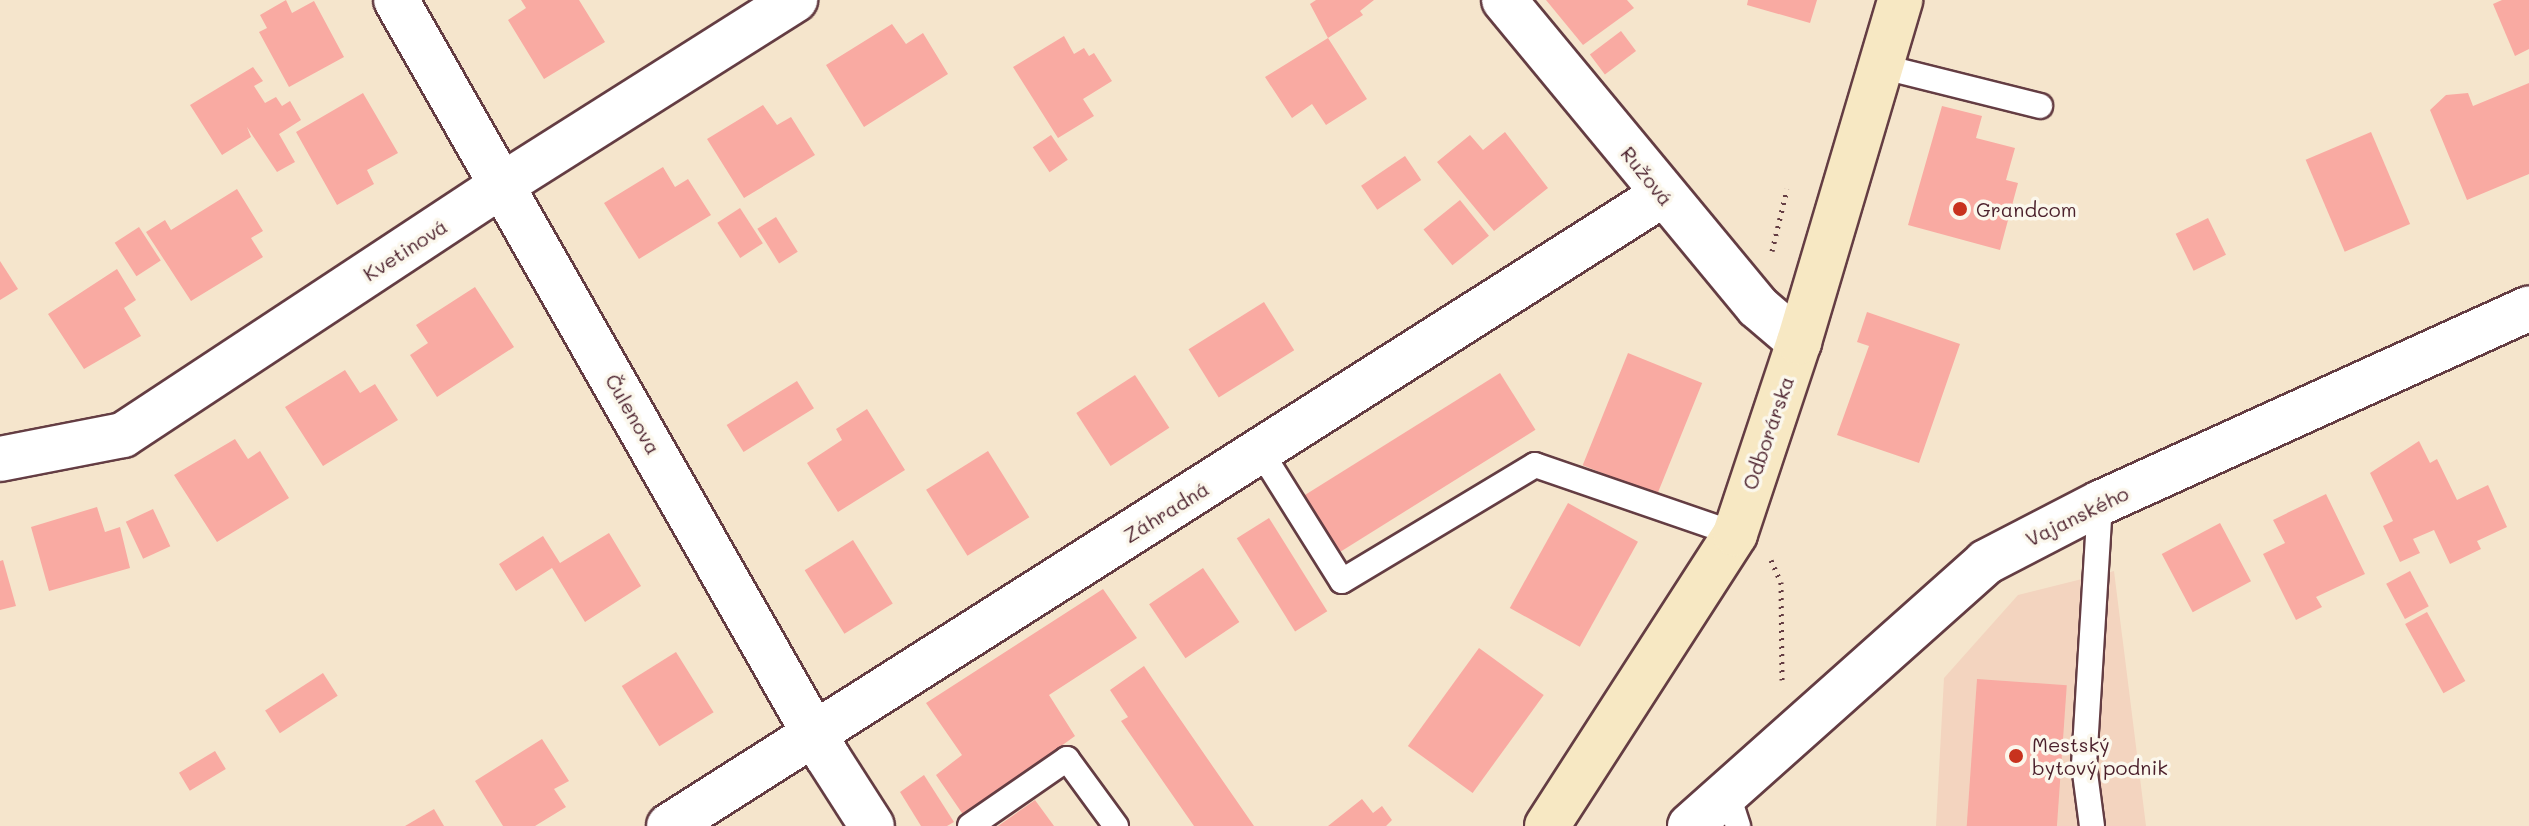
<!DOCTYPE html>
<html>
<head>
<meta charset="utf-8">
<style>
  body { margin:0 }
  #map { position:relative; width:2529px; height:826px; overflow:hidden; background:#f5e5cc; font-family:Mali,sans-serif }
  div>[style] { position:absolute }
  .built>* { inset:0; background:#f3d4bf }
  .building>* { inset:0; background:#f9aaa2; transform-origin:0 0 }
  .path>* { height:5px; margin-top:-2.5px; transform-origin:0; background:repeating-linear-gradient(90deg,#643d43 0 2px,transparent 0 8px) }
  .roads { filter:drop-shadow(2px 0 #643d43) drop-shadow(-2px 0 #643d43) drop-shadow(0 2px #643d43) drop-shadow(0 -2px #643d43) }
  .lane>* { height:24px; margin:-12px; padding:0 12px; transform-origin:12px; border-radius:12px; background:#fff }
  .street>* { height:44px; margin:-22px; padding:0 22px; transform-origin:22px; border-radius:22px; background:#fff }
  .secondary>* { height:44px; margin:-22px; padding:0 22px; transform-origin:22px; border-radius:22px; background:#f7e8c3 }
  .dots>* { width:22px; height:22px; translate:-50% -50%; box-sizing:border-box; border:4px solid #fbf7ec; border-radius:50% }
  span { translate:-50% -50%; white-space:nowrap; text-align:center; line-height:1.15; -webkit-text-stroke:7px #fbf7ec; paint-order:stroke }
  .street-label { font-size:20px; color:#4a1f2b }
  .poi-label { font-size:20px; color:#4a1f2b }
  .left { translate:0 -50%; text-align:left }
</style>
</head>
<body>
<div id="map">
  <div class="built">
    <i style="clip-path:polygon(2114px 571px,2146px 826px,1936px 826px,1944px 678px,2018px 595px)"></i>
  </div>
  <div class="building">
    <i style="clip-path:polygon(286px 0,292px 13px,314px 1px,344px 57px,289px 87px,259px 32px,267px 28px,260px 15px)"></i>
    <i style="clip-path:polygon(521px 0,579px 0,605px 42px,544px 79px,508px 20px,526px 8px)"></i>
    <i style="clip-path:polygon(1316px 0,1374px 0,1360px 11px,1363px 15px,1328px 38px,1367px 99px,1326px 125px,1312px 104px,1292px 118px,1265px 77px,1328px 38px,1310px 4px)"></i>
    <i style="clip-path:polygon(1546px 0,1627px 0,1634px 8px,1583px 45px)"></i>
    <i style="clip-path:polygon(1748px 0,1817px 0,1810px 23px,1747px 5px)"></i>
    <i style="clip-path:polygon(2502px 0,2529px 0,2529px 49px,2515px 56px,2493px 4px)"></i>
    <i style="clip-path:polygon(892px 24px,906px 44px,923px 33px,948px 74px,864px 127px,826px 65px)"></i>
    <i style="left:1621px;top:31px;width:25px;height:39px;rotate:53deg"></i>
    <i style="clip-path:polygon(1064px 36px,1074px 54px,1084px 48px,1089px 56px,1094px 53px,1112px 81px,1083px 99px,1094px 116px,1058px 138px,1013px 67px)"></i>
    <i style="clip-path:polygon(253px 67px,263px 81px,254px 86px,265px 103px,276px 97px,282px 106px,290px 101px,301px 120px,279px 134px,295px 162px,277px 172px,247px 127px,251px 137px,222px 155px,190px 105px)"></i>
    <i style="clip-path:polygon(2529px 83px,2529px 174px,2467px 200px,2430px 110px,2446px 95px,2468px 93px,2473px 106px)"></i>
    <i style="clip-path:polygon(363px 93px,398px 153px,367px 170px,374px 184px,337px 205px,296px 132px)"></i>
    <i style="clip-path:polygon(763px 105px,777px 125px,791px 117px,815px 155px,744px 198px,707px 139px)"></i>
    <i style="clip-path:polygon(1942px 106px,1982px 116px,1976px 138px,2015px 148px,2006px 180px,2018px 183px,2000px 250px,1908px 225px)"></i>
    <i style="clip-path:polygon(1505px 132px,1548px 188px,1494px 231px,1437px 162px,1470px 135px,1483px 150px)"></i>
    <i style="left:2371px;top:132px;width:100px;height:71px;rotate:67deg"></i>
    <i style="left:1051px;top:135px;width:30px;height:22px;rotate:56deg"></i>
    <i style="left:1405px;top:156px;width:29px;height:53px;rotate:56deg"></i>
    <i style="clip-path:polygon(663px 167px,675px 187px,688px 179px,711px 215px,639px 259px,604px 203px)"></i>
    <i style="clip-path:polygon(237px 189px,263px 231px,251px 238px,263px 257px,191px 301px,146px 232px,165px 220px,171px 230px)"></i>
    <i style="left:1460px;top:200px;width:46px;height:47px;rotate:51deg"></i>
    <i style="left:740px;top:208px;width:42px;height:27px;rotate:57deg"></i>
    <i style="left:776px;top:217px;width:41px;height:22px;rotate:58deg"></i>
    <i style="left:2208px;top:218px;width:41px;height:36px;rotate:64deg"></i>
    <i style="left:139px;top:227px;width:40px;height:29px;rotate:57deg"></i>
    <i style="clip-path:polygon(0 261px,18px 289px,0 300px)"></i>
    <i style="clip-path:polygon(117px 269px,136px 300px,124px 308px,141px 336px,84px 369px,48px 314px)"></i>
    <i style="clip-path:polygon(475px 287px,514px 347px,437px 397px,410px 355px,428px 343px,416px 325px)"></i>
    <i style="left:1264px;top:302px;width:57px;height:89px;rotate:58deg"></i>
    <i style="clip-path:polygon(1867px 312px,1960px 344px,1919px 463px,1837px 435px,1869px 346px,1857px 342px)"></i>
    <i style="left:1628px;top:353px;width:80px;height:121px;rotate:22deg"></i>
    <i style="clip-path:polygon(345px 370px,360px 393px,375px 384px,398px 420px,323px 466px,285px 407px)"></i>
    <i style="left:1500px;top:373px;width:67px;height:231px;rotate:58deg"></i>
    <i style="left:1135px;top:375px;width:63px;height:70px;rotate:57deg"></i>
    <i style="left:797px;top:381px;width:32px;height:83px;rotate:58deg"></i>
    <i style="clip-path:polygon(867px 409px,905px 470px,838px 512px,807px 463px,842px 440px,836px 429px)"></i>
    <i style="clip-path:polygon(235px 439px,248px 459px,260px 451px,289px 498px,217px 542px,174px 475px)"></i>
    <i style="clip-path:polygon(2419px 441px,2430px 463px,2437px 459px,2457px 500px,2488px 485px,2507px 527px,2477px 541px,2481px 549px,2450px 564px,2434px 530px,2413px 539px,2420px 553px,2400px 562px,2383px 526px,2393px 521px,2370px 473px)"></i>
    <i style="left:988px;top:451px;width:78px;height:73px;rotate:58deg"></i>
    <i style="clip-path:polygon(2326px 494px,2365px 574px,2316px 597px,2322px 607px,2296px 620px,2263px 554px,2285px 543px,2273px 520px)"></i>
    <i style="left:1568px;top:503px;width:80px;height:120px;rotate:29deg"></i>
    <i style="clip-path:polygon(97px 507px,105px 532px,120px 527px,130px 568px,49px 591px,31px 527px)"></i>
    <i style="left:153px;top:509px;width:41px;height:30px;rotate:65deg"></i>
    <i style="left:1269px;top:518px;width:110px;height:38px;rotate:58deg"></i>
    <i style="left:2220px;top:523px;width:66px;height:66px;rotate:62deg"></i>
    <i style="clip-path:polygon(609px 533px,641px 586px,585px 622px,552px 568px,516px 591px,499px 564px,543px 536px,560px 563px)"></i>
    <i style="left:853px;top:540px;width:75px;height:57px;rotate:58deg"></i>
    <i style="clip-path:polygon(3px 560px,16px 606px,0 610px,0 561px)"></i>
    <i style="left:1203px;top:568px;width:65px;height:65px;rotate:56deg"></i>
    <i style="left:2410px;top:571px;width:40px;height:27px;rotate:62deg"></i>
    <i style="clip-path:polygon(1103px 589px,1137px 638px,1049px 695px,1075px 736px,964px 816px,936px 775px,962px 755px,926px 703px)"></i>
    <i style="left:2427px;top:612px;width:79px;height:25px;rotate:61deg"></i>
    <i style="left:1479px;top:648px;width:80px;height:121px;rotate:36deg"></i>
    <i style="left:676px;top:652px;width:71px;height:64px;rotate:58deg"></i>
    <i style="clip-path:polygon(1144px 666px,1162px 693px,1254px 826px,1194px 826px,1121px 721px,1128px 717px,1110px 690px)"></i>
    <i style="left:323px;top:673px;width:27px;height:69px;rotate:57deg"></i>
    <i style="left:1977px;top:679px;width:90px;height:148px;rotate:4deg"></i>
    <i style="clip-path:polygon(542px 739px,569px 781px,554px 789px,566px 807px,535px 826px,503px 826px,475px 781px)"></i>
    <i style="left:215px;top:751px;width:21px;height:42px;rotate:59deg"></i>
    <i style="clip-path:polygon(924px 775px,954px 822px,947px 826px,921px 826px,900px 792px)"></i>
    <i style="clip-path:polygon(1362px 799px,1373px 813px,1382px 806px,1392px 820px,1386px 826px,1328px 826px)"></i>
    <i style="clip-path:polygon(1035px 800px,1054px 826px,998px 826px)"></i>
    <i style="clip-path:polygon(434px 809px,444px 826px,405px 826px)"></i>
  </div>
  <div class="path">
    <i style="left:1772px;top:251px;width:64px;rotate:-76.4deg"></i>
    <i style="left:1771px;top:560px;width:24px;rotate:66deg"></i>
    <i style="left:1781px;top:582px;width:98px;rotate:89.4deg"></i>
  </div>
  <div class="roads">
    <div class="lane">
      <i style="left:1880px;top:66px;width:165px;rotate:14deg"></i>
      <i style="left:1261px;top:452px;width:152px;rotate:57.9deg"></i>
      <i style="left:1342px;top:581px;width:225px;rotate:-31deg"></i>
      <i style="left:1535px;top:465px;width:212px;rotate:19deg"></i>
      <i style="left:1728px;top:795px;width:33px;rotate:72deg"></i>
      <i style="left:970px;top:826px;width:118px;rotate:-34.6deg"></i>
      <i style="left:1067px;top:759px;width:83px;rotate:53.8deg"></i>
      <i style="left:2092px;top:826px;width:62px;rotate:-97.5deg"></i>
      <i style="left:2084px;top:765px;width:262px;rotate:-86.5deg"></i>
    </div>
    <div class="street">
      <i style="left:396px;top:0;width:870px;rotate:60.31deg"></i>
      <i style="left:827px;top:756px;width:83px;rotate:57.3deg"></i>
      <i style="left:1504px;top:0;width:398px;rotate:50.4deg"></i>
      <i style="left:1758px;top:307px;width:54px;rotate:40.5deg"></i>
      <i style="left:0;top:459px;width:125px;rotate:-11deg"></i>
      <i style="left:123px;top:435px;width:454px;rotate:-33.4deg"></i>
      <i style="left:502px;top:185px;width:347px;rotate:-32.3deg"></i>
      <i style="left:669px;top:826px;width:1177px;rotate:-32.43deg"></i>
      <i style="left:1690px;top:826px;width:397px;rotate:-41.7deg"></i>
      <i style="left:1986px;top:562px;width:128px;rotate:-27.4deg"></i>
      <i style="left:2100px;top:503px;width:471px;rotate:-24.4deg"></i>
    </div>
    <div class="secondary">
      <i style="left:1547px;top:826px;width:347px;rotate:-57.2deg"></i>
      <i style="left:1735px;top:534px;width:202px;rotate:-71.6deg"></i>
      <i style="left:1799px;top:342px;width:357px;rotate:-73.5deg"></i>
    </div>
  </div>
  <div class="dots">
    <i style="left:1960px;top:209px;background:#c8321e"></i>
    <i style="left:2016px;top:756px;background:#c8321e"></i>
  </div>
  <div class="street-label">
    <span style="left:1647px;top:176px;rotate:51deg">Ružová</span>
    <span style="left:405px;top:250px;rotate:-33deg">Kvetinová</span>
    <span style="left:633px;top:414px;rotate:60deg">Čulenova</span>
    <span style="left:1768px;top:433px;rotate:-71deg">Odborárska</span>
    <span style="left:1166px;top:512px;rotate:-32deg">Záhradná</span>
    <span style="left:2077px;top:516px;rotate:-26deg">Vajanského</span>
  </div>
  <div class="poi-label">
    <span class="left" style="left:1976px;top:209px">Grandcom</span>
    <span class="left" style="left:2032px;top:756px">Mestský<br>bytový podnik</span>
  </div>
</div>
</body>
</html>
